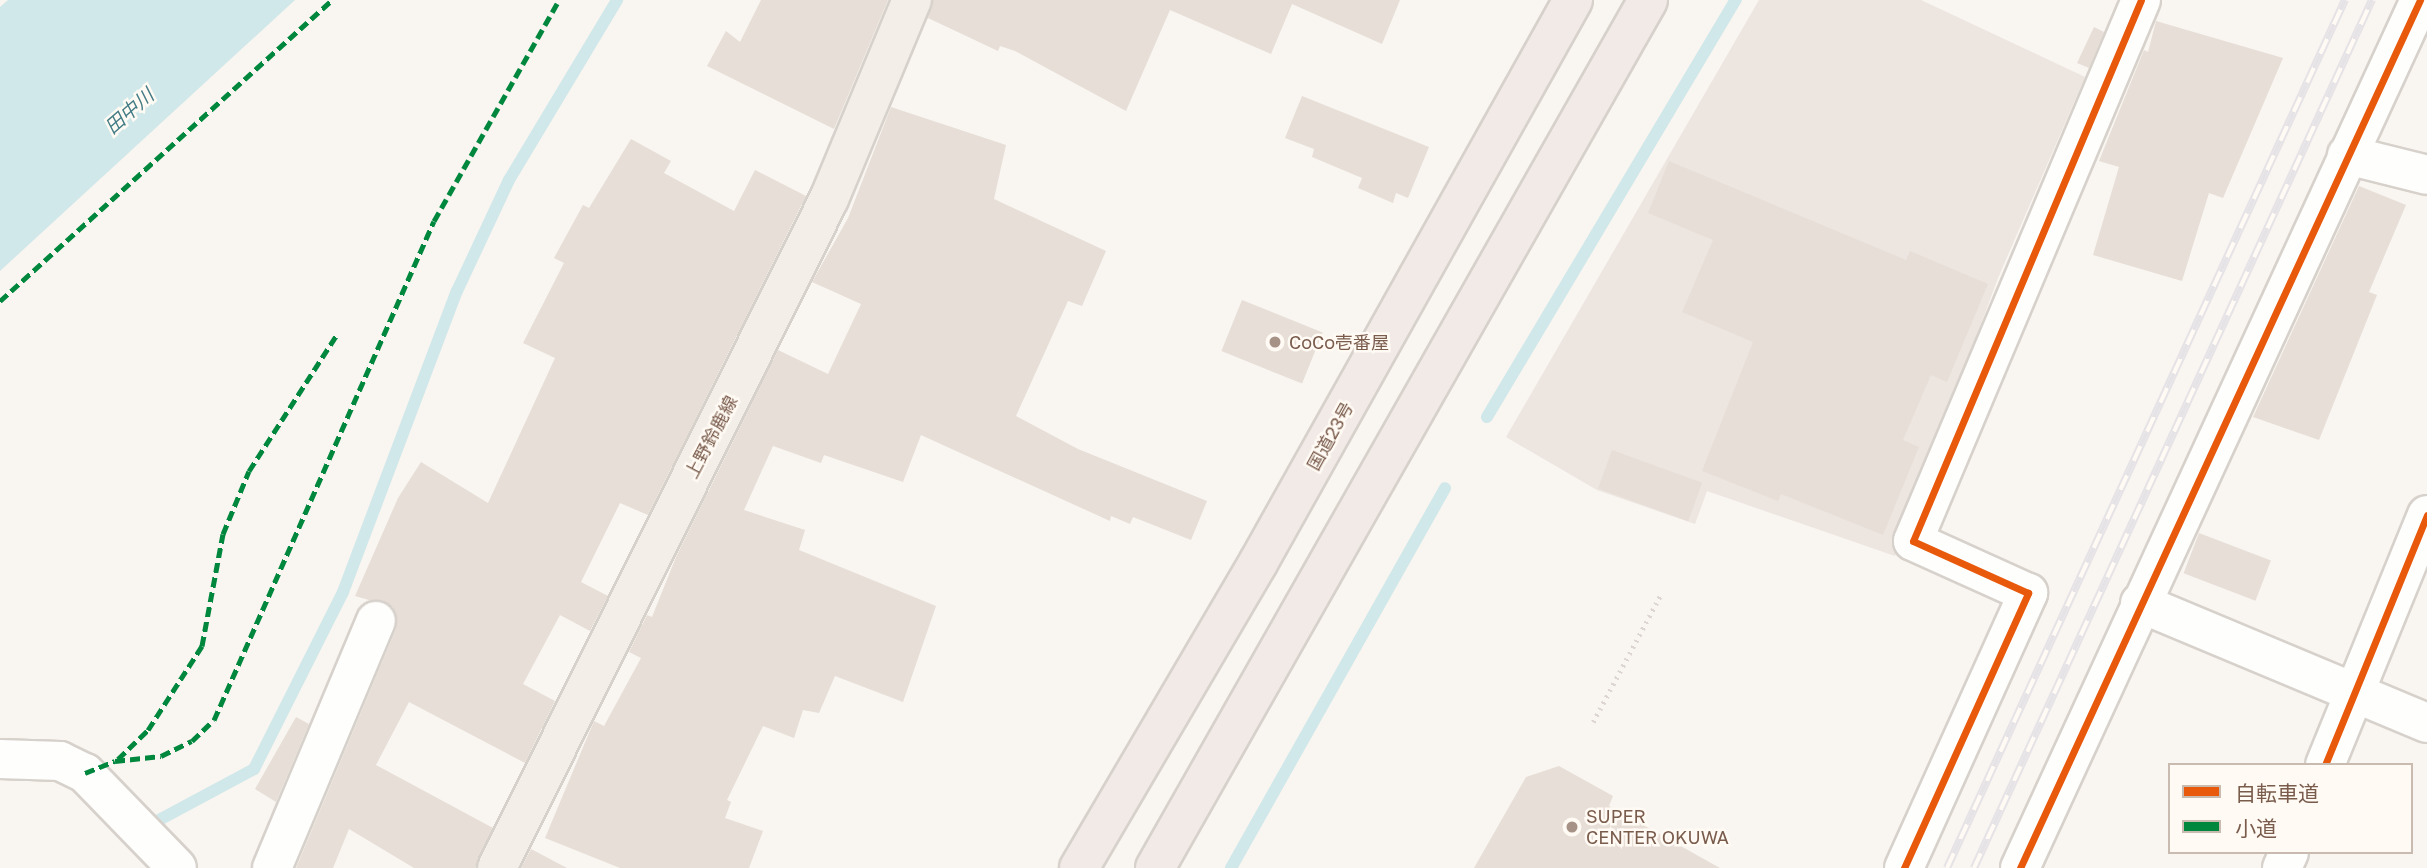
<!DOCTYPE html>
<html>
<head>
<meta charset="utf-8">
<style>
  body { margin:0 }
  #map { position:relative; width:2427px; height:868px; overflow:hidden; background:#f9f5f0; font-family:"Golos Text","Noto Sans JP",sans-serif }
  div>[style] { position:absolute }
  .industrial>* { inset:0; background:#ede5e0 }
  .water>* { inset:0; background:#d0e8ea }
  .stream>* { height:12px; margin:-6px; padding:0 6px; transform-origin:6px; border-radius:6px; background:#d0e8ea }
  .building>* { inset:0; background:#e6ded7; transform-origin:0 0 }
  .path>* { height:4.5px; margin-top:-2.25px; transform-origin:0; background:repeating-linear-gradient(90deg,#dcd5d0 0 2px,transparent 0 7px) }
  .roads { filter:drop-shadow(2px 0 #d7d1cb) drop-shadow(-2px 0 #d7d1cb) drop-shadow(0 2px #d7d1cb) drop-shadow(0 -2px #d7d1cb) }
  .minor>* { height:38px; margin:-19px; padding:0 19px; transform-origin:19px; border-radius:19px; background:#fefefd }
  .major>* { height:38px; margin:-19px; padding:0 19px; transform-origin:19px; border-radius:19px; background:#f3eee8 }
  .highway>* { height:38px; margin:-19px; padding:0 19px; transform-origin:19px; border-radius:19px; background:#f2eae7 }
  .rail>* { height:8px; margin-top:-4px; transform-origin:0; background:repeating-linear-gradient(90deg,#fffaf3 0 16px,#e6e3e7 0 32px); box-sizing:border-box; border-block:2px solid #e6e3e7 }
  .quiet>* { height:5px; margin-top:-2.5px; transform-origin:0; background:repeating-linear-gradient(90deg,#00873e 0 10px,transparent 0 15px) }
  .cycleway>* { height:7px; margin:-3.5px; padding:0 3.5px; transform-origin:3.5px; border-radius:3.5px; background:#e8590c }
  .dots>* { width:19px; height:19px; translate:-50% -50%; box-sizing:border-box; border:4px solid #fffaf3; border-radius:50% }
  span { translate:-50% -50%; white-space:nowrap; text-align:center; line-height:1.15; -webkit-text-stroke:5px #fffaf3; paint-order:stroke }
  .poi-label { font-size:18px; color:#7a5c4d }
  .left { translate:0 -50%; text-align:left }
  .street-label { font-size:18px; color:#7a5c4d }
  .water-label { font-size:19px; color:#437c86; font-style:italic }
  .legend { position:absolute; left:2168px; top:763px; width:245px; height:91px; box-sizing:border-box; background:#fffaf3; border:2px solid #cabbb1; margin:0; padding:9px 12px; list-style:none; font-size:21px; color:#7a5c4d }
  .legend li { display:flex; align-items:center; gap:14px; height:35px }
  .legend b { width:35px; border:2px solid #cabbb1 }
</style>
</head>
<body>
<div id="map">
  <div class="industrial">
    <i style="clip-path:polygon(1759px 0,1921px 0,2085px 77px,1998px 278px,1895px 556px,1707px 491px,1695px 524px,1597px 490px,1506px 437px)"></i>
  </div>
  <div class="water">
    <i style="clip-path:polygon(8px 0,295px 0,0 271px,0 7px)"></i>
  </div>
  <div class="stream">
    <i style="left:1487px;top:417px;width:486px;rotate:-59.2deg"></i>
    <i style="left:159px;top:820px;width:108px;rotate:-28.2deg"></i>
    <i style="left:254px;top:769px;width:198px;rotate:-63.3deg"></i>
    <i style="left:343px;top:592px;width:322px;rotate:-69.3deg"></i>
    <i style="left:457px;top:291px;width:123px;rotate:-64.9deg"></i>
    <i style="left:509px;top:180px;width:210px;rotate:-59deg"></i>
    <i style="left:1231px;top:868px;width:436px;rotate:-60.6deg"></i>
  </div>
  <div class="building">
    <i style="clip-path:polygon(761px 0,888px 0,834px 129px,707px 66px,726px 31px,740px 42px)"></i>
    <i style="clip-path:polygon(933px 0,1400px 0,1382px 44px,1292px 4px,1271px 54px,1170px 10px,1126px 111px,1015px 51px,1000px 46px,998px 51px,928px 18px)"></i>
    <i style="clip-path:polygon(2156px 21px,2283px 58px,2223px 198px,2209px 193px,2182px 281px,2093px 255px,2119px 167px,2099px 161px,2144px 50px,2148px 52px)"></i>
    <i style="clip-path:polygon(2094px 27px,2104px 32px,2089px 68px,2077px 63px)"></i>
    <i style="clip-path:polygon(1302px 96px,1429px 147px,1408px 198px,1396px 193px,1393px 203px,1358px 188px,1362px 178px,1312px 157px,1314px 149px,1285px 138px)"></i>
    <i style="clip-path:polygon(891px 107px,1006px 145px,994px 199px,1106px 251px,1082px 306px,1068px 301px,1016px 416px,1078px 449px,1207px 501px,1191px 540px,1133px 517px,1130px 524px,1111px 516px,1110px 521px,921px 435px,903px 482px,824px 455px,821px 463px,773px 446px,744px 510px,805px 530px,799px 550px,936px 606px,903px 702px,835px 676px,819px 713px,803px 710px,794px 738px,763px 726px,727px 800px,731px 802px,725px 818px,763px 831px,749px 868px,620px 868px,545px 838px,594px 721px,604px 726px,641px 658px,629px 652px,647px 615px,652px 617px,676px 557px,778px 350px,828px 374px,861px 304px,812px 282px,848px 218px)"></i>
    <i style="clip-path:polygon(631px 139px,671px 161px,664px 173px,734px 211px,755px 170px,806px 196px,648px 515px,620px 503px,581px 582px,608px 596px,590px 631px,560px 615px,523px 684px,555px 701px,525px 763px,409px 702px,376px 765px,493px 828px,475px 868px,414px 868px,349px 829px,333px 868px,296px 868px,396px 629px,393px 607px,355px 596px,398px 498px,421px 462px,488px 503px,555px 358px,523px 343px,564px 263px,554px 258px,583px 205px,589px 208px)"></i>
    <i style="clip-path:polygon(1669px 161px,1906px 260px,1910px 251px,1988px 284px,1947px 382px,1931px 375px,1903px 440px,1919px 447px,1883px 535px,1781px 494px,1778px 501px,1702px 471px,1753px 342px,1682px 312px,1713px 240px,1648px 213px)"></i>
    <i style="clip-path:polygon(2359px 186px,2406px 205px,2369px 292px,2377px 295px,2319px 440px,2253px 417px)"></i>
    <i style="left:1242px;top:300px;width:87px;height:55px;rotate:22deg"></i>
    <i style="left:1612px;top:450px;width:96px;height:41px;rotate:20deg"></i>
    <i style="left:2199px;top:533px;width:77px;height:43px;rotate:21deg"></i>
    <i style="clip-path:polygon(296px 717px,309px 724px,276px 802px,255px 789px)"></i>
    <i style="clip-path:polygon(1559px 766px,1613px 796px,1609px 806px,1720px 868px,1474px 868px,1526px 777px)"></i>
    <i style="clip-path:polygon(531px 849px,567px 868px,521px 868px)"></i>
  </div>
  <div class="path">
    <i style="left:1593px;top:722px;width:145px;rotate:-62deg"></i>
  </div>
  <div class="roads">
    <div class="minor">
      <i style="left:2347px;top:155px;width:82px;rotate:14deg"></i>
      <i style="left:2140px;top:603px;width:311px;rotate:22.7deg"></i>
      <i style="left:0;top:759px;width:60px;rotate:1.9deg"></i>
      <i style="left:60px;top:761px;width:28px;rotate:26deg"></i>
      <i style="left:85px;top:773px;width:132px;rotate:45.9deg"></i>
      <i style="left:2325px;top:765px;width:270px;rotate:-67.8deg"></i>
      <i style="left:272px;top:868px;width:268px;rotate:-67.2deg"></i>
      <i style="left:1904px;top:868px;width:302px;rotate:-65.7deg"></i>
      <i style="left:2028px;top:593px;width:126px;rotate:-155.7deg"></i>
      <i style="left:1913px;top:541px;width:587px;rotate:-67.15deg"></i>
      <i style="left:2020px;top:868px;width:956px;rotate:-65.26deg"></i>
      <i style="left:2282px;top:868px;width:17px;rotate:-66deg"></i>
    </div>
    <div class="major">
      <i style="left:497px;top:868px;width:747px;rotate:-63.61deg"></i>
      <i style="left:829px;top:199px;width:216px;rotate:-67.4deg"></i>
    </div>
    <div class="highway">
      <i style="left:1079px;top:868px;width:354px;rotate:-59.6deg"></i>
      <i style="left:1258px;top:563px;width:645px;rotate:-60.77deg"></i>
      <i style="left:1155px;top:868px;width:998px;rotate:-60.4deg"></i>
    </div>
  </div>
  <div class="rail">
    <i style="left:1947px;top:868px;width:955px;rotate:-65.37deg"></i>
    <i style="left:1974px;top:868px;width:955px;rotate:-65.37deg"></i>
  </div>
  <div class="quiet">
    <i style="left:0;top:301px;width:448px;rotate:-42.2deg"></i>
    <i style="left:118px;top:759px;width:42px;rotate:-44deg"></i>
    <i style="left:148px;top:730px;width:100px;rotate:-57.3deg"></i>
    <i style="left:202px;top:646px;width:114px;rotate:-79.4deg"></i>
    <i style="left:223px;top:534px;width:68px;rotate:-67.6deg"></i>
    <i style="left:249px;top:471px;width:164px;rotate:-57.2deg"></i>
    <i style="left:85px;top:773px;width:32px;rotate:-22deg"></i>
    <i style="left:115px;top:761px;width:46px;rotate:-6.2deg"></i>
    <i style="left:161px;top:756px;width:34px;rotate:-26deg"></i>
    <i style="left:192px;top:741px;width:30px;rotate:-44deg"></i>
    <i style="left:214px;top:720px;width:545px;rotate:-66.21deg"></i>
    <i style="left:434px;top:221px;width:254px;rotate:-60.5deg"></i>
  </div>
  <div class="cycleway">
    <i style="left:2325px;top:765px;width:270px;rotate:-67.8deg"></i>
    <i style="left:1904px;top:868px;width:302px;rotate:-65.7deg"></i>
    <i style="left:2028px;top:593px;width:126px;rotate:-155.7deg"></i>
    <i style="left:1913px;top:541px;width:587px;rotate:-67.15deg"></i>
    <i style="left:2020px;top:868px;width:956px;rotate:-65.26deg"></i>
  </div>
  <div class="dots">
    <i style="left:1275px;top:342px;background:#a69286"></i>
    <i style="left:1572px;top:827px;background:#a69286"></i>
  </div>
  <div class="poi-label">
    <span class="left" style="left:1289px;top:342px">CoCo壱番屋</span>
    <span class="left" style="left:1586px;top:827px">SUPER<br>CENTER OKUWA</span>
  </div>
  <div class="street-label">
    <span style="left:1330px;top:436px;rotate:-61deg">国道23号</span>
    <span style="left:711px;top:437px;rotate:-62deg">上野鈴鹿線</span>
  </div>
  <div class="water-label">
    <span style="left:129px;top:111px;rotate:-41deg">田中川</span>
  </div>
  <ul class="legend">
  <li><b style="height:9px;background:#e8590c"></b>自転車道</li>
  <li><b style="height:9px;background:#00873e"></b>小道</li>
  </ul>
</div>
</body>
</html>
